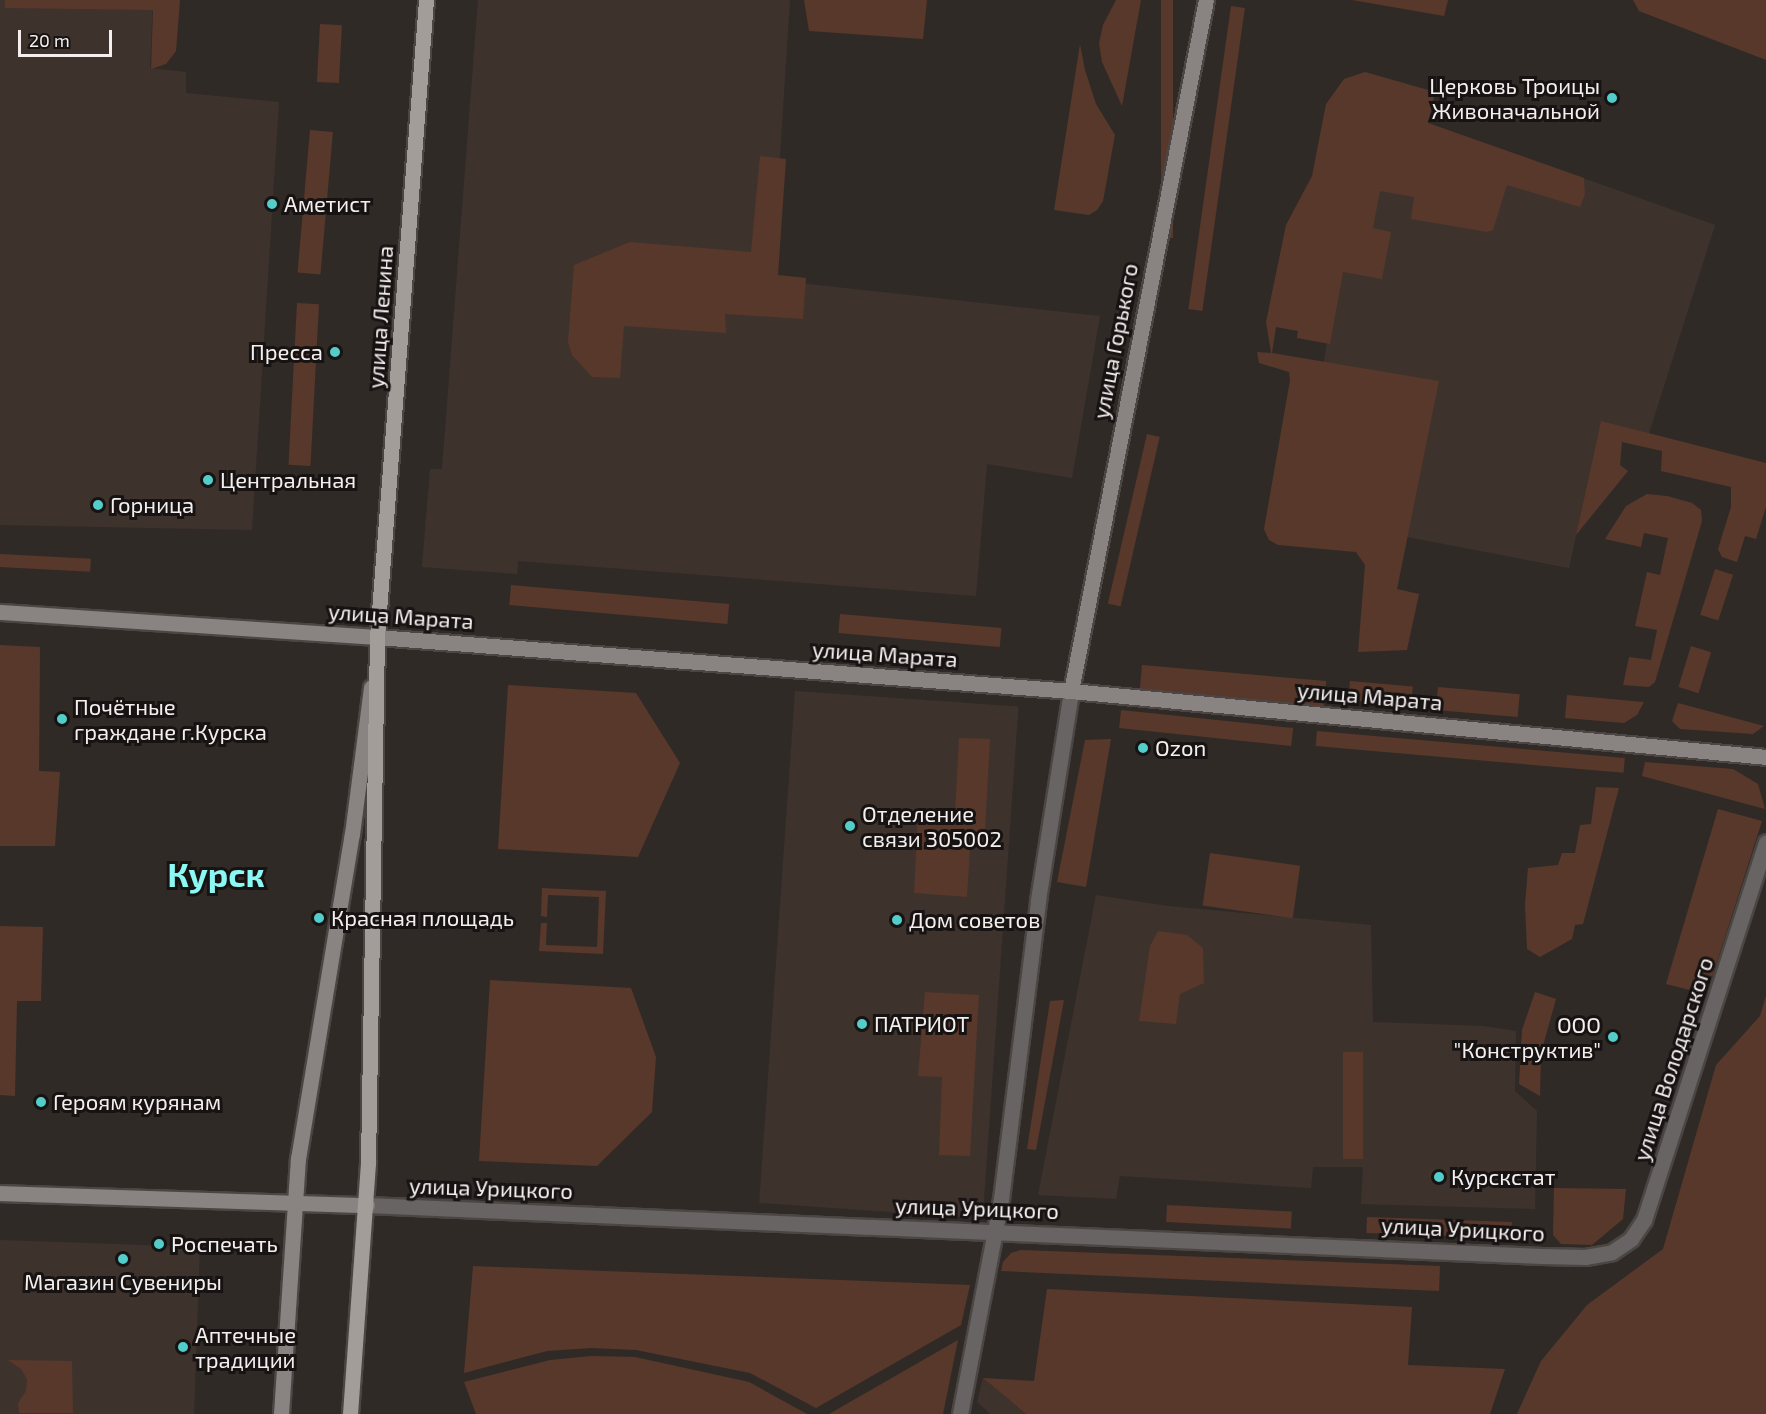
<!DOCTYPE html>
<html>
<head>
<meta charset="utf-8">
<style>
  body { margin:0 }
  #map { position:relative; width:1766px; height:1414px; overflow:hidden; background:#302a27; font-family:"Exo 2",sans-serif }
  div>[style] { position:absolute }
  .built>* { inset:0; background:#3e322d; transform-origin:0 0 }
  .green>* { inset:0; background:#58382b; transform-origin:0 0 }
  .roads { filter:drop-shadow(2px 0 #4b4643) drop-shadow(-2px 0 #4b4643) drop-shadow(0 2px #4b4643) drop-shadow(0 -2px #4b4643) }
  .street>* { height:15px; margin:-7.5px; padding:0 7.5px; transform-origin:7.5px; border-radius:7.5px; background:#676463 }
  .secondary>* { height:15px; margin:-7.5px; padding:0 7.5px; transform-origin:7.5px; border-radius:7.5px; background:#898482 }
  .primary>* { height:15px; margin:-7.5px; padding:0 7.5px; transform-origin:7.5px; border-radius:7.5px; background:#a39d9a }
  .dots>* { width:16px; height:16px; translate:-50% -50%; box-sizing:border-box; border:3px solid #161312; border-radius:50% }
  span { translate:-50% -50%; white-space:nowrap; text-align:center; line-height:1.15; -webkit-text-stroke:6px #161312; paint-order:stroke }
  .poi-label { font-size:22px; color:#f4efee }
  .right { translate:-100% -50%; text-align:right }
  .left { translate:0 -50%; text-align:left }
  .street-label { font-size:22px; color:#f4efee }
  .town-label { font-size:34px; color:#8cf8f3; font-weight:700 }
  .scale { position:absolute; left:18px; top:30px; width:94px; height:27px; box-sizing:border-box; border:3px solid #f4efee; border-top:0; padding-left:8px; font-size:18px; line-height:21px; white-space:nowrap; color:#f4efee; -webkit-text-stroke:4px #161312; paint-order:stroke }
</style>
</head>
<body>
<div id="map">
  <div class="built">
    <i style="clip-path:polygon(0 0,153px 0,150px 68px,186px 72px,186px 93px,279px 102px,252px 530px,0 525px)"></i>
    <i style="clip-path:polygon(478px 0,790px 0,772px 280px,1100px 316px,1072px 478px,987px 464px,976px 596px,518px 561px,517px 574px,422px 567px,430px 469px,442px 469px)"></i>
    <i style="clip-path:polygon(1398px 82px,1435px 92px,1428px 123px,1715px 225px,1645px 446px,1598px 434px,1569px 568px,1402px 536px,1323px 367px,1340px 262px)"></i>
    <i style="left:795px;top:691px;width:224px;height:513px;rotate:4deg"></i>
    <i style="clip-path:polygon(1096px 895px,1168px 906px,1371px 925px,1373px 1022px,1483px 1026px,1516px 1031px,1515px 1091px,1537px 1111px,1535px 1209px,1361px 1204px,1363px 1167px,1313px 1167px,1311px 1188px,1120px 1176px,1116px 1199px,1038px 1195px)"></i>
    <i style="left:0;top:1240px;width:200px;height:174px;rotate:2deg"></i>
    <i style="clip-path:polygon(983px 1378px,1026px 1414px,990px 1414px,977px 1402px)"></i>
  </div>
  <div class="green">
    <i style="clip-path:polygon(5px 0,180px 0,176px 51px,166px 64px,151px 69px,153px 10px,5px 8px)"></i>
    <i style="clip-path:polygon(804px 0,927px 0,923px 39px,809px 31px)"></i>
    <i style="clip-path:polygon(1116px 0,1141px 0,1122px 106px,1102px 62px,1099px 43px,1103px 25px)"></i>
    <i style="left:1161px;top:0;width:12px;height:238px"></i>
    <i style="clip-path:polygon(1352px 0,1448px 0,1444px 16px)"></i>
    <i style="clip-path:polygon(1633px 0,1766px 0,1766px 60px,1639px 11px)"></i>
    <i style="left:1231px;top:6px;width:14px;height:306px;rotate:8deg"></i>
    <i style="left:320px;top:24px;width:22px;height:58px;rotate:3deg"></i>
    <i style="clip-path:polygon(1080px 44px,1085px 70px,1096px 104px,1115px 135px,1103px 201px,1097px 210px,1089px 215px,1054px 210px)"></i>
    <i style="clip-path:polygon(1365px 72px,1435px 92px,1428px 123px,1584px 178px,1585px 194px,1580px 207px,1507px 185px,1493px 230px,1487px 232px,1411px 219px,1414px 197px,1380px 191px,1373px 228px,1391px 232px,1382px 279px,1343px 272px,1330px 344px,1297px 338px,1298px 331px,1276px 327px,1272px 353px,1439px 381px,1397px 589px,1419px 594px,1407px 650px,1358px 652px,1365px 565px,1356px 552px,1278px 545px,1269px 540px,1264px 529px,1290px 380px,1289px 372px,1259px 363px,1257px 352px,1271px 353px,1266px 322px,1286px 225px,1312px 176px,1326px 104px,1344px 79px)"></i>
    <i style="left:310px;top:130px;width:23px;height:143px;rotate:5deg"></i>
    <i style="clip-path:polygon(760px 156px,786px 159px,778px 275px,806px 278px,803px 319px,725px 314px,726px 333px,624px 326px,620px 378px,592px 377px,572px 355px,568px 342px,574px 265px,630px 242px,751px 252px)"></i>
    <i style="left:297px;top:303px;width:22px;height:162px;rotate:3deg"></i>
    <i style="clip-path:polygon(1601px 421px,1766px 463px,1766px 507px,1756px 539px,1745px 536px,1737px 562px,1722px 557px,1718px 549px,1731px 507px,1731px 487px,1661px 471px,1662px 451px,1622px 442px,1620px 465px,1628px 471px,1576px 535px)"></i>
    <i style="left:1147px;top:434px;width:13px;height:174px;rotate:13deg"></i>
    <i style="clip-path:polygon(1647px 494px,1667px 496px,1692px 503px,1701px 510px,1702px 521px,1655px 682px,1649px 687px,1623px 685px,1629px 657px,1651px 660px,1657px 630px,1635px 626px,1647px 572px,1660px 575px,1668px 538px,1644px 533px,1641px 547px,1605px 539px,1626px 506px)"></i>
    <i style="left:0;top:554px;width:91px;height:13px;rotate:3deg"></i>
    <i style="left:1715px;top:569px;width:19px;height:48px;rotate:18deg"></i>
    <i style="left:511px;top:585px;width:219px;height:20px;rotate:5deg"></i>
    <i style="left:840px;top:614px;width:162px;height:19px;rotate:5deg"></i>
    <i style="clip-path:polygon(0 645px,40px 647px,39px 771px,60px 772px,55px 846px,0 846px)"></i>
    <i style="left:1691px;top:646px;width:21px;height:43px;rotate:17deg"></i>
    <i style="left:1142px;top:665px;width:185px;height:25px;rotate:5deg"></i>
    <i style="left:1350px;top:681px;width:63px;height:19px;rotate:5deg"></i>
    <i style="clip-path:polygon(508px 685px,636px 693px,680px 763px,638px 857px,498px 849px)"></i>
    <i style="left:1438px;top:687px;width:82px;height:23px;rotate:5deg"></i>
    <i style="clip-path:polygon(1567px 695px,1644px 702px,1637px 715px,1624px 723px,1565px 718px)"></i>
    <i style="clip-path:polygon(1678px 703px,1764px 726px,1753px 734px,1680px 729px,1672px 721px)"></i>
    <i style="left:1121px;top:710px;width:173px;height:18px;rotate:6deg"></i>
    <i style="left:1317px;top:731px;width:309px;height:15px;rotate:5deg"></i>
    <i style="clip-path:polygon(959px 738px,990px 739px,984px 849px,970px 848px,967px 897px,914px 893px,918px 812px,955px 814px)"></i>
    <i style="clip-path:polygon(1111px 739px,1086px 887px,1057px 882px,1085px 740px)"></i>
    <i style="clip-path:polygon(1645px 762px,1733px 769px,1758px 784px,1765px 809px,1642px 776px)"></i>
    <i style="clip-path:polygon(1596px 787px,1619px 788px,1583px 924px,1575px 925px,1572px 939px,1540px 957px,1527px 949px,1525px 905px,1528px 868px,1558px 865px,1562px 853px,1575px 853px,1580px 825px,1591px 824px)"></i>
    <i style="clip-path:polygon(1718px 809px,1762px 821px,1711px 981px,1694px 991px,1666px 984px)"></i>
    <i style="left:1210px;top:853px;width:91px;height:53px;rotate:8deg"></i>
    <i style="clip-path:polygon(542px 888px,606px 891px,603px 954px,539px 951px,541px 923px,547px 923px,546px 945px,597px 947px,599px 897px,548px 895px,547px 917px,541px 916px)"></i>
    <i style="clip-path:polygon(0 926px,43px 927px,41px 1001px,17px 1001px,15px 1096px,0 1095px)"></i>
    <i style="clip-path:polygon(1158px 931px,1187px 935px,1203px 948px,1204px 983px,1180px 994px,1176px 1024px,1139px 1021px,1150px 946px)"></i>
    <i style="clip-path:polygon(490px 980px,631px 988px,656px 1057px,652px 1112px,597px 1166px,479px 1161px)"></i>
    <i style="clip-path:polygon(925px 992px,979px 995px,970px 1156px,939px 1155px,942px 1077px,918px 1076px)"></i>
    <i style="clip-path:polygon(1535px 992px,1556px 999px,1541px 1053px,1540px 1096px,1519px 1084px,1522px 1030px)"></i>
    <i style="clip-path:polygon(1766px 996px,1766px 1414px,1517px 1414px,1541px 1361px,1587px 1305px,1663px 1249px,1716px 1065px,1760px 1016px)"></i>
    <i style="clip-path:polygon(1064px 1000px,1036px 1150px,1027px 1149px,1050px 1001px)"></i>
    <i style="left:1343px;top:1052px;width:20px;height:107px"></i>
    <i style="clip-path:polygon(1554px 1188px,1626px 1189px,1623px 1219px,1592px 1245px,1561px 1244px,1553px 1235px)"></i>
    <i style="left:1167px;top:1205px;width:125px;height:17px;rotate:3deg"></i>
    <i style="left:1367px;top:1217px;width:145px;height:16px;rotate:2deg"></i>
    <i style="clip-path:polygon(1021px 1250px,1440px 1266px,1439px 1291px,1001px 1271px,1003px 1262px,1011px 1253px)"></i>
    <i style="clip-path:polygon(473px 1266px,970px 1285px,961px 1325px,816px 1408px,750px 1373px,636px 1350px,591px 1348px,547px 1351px,464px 1373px)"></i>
    <i style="clip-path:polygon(1047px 1289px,1412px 1307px,1408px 1365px,1505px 1369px,1490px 1414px,1026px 1414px,983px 1378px,1034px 1381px)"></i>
    <i style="clip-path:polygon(958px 1340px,943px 1414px,829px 1414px)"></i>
    <i style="clip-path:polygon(591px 1356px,635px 1357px,749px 1382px,807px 1414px,476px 1414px,464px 1382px,550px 1360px)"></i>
    <i style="clip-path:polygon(8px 1360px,72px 1361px,73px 1413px,19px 1413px,18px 1403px,26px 1391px,27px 1379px,21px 1369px)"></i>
  </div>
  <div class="roads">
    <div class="street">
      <i style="left:367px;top:1205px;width:1176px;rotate:2.49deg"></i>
      <i style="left:1542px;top:1256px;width:43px;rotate:1.3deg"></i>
      <i style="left:1585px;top:1257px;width:27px;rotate:-10deg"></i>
      <i style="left:1612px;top:1252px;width:23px;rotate:-34deg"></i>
      <i style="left:1631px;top:1239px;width:23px;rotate:-56deg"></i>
      <i style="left:1644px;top:1220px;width:397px;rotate:-72.1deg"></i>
      <i style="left:960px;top:1414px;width:219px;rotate:-79.2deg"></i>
      <i style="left:1001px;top:1199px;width:301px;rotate:-82.9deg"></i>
      <i style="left:1038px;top:900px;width:212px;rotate:-81deg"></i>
    </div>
    <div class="secondary">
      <i style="left:0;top:612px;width:378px;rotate:3.8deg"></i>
      <i style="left:377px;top:637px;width:696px;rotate:4.45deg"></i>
      <i style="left:1071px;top:691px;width:698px;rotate:5.42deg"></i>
      <i style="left:1071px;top:691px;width:704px;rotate:-78.95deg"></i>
      <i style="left:0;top:1193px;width:367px;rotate:1.9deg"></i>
      <i style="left:281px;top:1414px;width:256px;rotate:-86.2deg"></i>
      <i style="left:298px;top:1159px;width:329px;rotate:-80.6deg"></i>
      <i style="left:352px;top:834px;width:148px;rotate:-82.6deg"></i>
    </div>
    <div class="primary">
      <i style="left:350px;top:1414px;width:252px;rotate:-85.9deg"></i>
      <i style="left:368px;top:1163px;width:526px;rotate:-89.02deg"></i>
      <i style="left:377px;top:637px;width:639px;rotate:-85.6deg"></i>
    </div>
  </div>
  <div class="dots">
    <i style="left:1612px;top:98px;background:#53cdc9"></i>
    <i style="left:272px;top:204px;background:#53cdc9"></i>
    <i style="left:335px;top:352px;background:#53cdc9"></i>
    <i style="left:208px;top:480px;background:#53cdc9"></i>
    <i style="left:98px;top:505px;background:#53cdc9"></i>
    <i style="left:62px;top:719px;background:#53cdc9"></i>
    <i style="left:1143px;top:748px;background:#53cdc9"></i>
    <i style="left:850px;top:826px;background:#53cdc9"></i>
    <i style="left:319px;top:918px;background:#53cdc9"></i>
    <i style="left:897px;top:920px;background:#53cdc9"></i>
    <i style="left:862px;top:1024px;background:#53cdc9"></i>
    <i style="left:1613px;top:1037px;background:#53cdc9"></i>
    <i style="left:41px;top:1102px;background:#53cdc9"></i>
    <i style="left:1439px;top:1177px;background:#53cdc9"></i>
    <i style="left:159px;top:1244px;background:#53cdc9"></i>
    <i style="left:123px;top:1259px;background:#53cdc9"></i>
    <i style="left:183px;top:1347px;background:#53cdc9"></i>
  </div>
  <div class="poi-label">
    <span class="right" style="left:1600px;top:98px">Церковь Троицы<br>Живоначальной</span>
    <span class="left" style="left:284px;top:204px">Аметист</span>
    <span class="right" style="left:323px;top:352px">Пресса</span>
    <span class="left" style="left:220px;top:480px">Центральная</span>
    <span class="left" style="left:110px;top:505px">Горница</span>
    <span class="left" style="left:74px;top:719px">Почётные<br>граждане г.Курска</span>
    <span class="left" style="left:1155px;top:748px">Ozon</span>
    <span class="left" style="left:862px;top:826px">Отделение<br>связи 305002</span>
    <span class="left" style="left:331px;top:918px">Красная площадь</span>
    <span class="left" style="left:909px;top:920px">Дом советов</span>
    <span class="left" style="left:874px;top:1024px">ПАТРИОТ</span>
    <span class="right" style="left:1601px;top:1037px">ООО<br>"Конструктив"</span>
    <span class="left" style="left:53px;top:1102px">Героям курянам</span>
    <span class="left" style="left:1451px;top:1177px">Курскстат</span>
    <span class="left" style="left:171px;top:1244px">Роспечать</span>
    <span style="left:123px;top:1282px">Магазин Сувениры</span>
    <span class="left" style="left:195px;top:1347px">Аптечные<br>традиции</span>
  </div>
  <div class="street-label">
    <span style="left:380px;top:317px;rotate:-86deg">улица Ленина</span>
    <span style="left:1115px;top:341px;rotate:-79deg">улица Горького</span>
    <span style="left:401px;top:616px;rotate:4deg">улица Марата</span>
    <span style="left:885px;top:654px;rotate:4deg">улица Марата</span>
    <span style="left:1370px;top:696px;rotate:5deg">улица Марата</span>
    <span style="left:1673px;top:1059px;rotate:-72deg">улица Володарского</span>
    <span style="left:491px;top:1188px;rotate:2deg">улица Урицкого</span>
    <span style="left:977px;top:1208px;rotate:2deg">улица Урицкого</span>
    <span style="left:1463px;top:1229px;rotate:3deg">улица Урицкого</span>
  </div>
  <div class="town-label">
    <span style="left:216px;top:874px">Курск</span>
  </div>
  <div class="scale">20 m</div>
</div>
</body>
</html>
